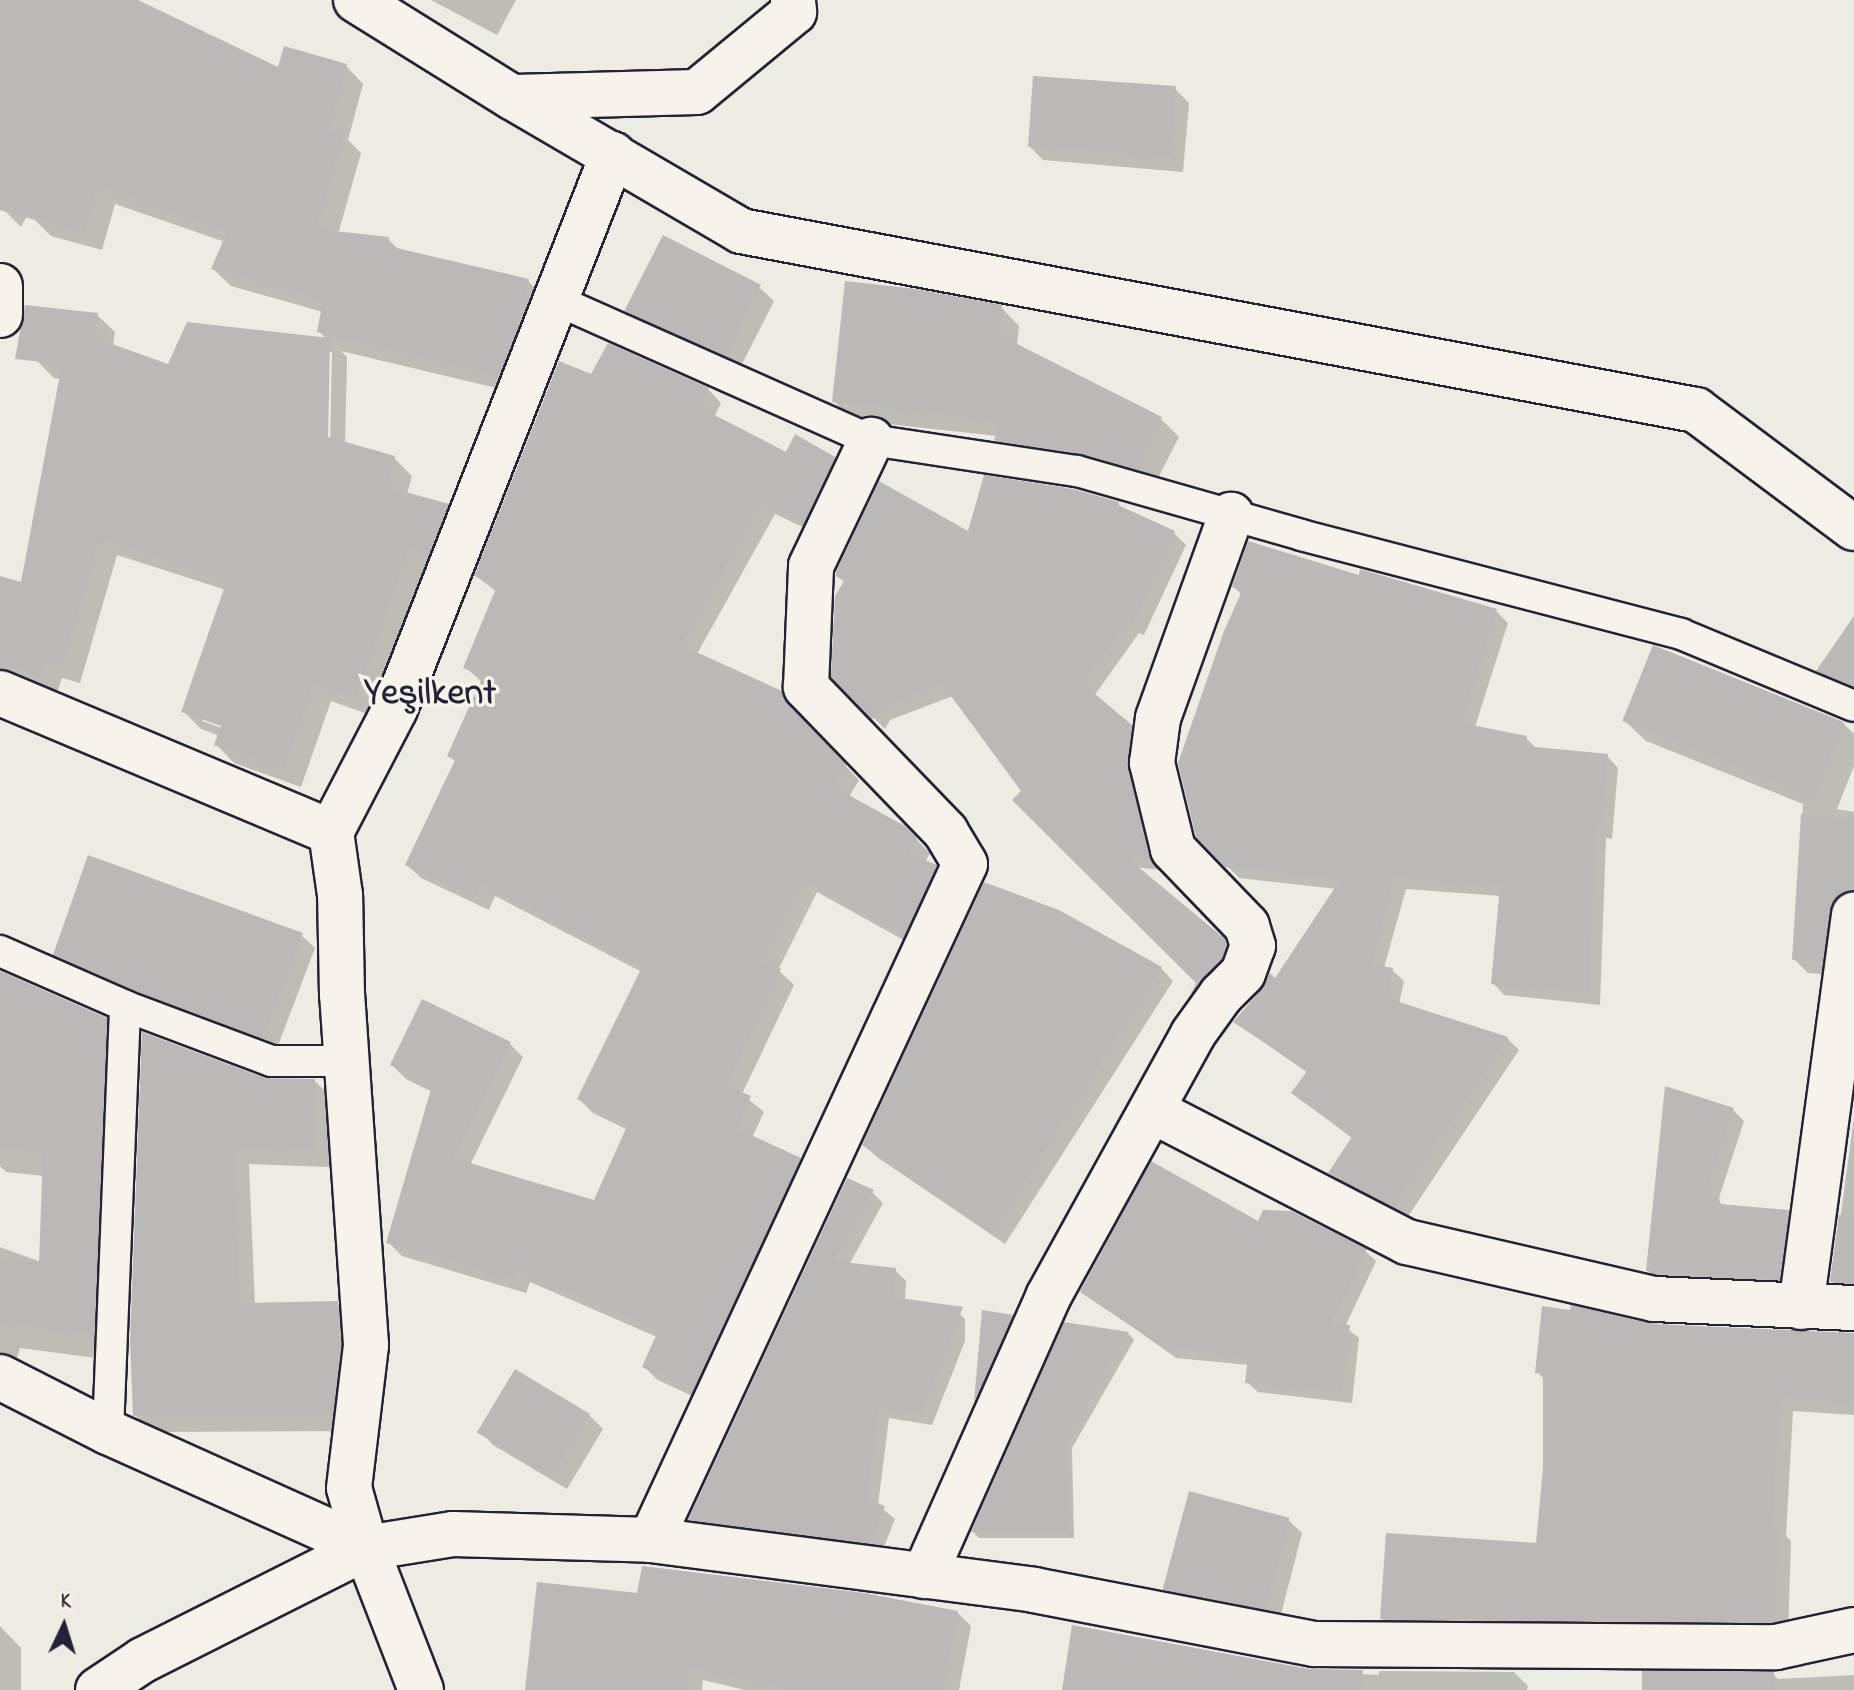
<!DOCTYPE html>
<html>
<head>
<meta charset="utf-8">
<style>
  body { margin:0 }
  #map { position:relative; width:1854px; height:1690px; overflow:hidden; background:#eeebe1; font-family:"Indie Flower",sans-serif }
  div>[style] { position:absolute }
  .shadow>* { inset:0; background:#0003 }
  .building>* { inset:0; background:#bbb8b7; transform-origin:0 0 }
  .roads { filter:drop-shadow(2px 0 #22223b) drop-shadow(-2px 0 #22223b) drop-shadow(0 2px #22223b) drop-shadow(0 -2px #22223b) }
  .lane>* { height:30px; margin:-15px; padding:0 15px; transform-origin:15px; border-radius:15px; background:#f7f3e8 }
  .street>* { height:44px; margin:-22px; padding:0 22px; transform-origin:22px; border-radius:22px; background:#f7f3e8 }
  .secondary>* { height:44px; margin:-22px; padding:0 22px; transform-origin:22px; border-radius:22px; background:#f7f3e8 }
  span { translate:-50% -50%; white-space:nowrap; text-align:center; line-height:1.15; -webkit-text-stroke:7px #f7f3e8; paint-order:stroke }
  .quarter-label { font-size:38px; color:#22223b; font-weight:700 }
  .north { position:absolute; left:24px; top:1586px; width:80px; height:80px; -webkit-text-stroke:6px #f7f3e8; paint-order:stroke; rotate:4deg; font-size:22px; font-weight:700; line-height:32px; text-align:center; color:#22223b }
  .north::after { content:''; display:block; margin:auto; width:28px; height:36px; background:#22223b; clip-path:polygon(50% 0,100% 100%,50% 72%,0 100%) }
</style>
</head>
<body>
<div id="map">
  <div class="shadow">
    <i style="clip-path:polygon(evenodd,0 0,124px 0,279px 70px,346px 66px,363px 84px,348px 140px,361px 153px,338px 234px,388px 239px,400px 251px,528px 281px,546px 299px,517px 393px,341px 351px,347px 357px,345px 444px,394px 458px,412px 476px,407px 494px,448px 506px,465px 524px,446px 573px,426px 565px,373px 716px,331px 701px,301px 787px,234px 763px,217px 745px,220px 736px,201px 729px,183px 711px,226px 590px,117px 555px,80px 683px,62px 678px,57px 693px,0 677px,0 578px,22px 584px,61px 379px,54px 378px,36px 360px,97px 315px,115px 332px,113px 346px,170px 367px,327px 339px,319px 332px,323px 312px,231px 286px,213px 269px,225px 242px,115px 204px,102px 250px,51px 236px,33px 218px,35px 201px,21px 227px,4px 210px,0 192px,0 0,328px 352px,332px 352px,330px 447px,326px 447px,328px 352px,0 0,202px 717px,231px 727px,230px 731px,202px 721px,202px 717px)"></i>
    <i style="clip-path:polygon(431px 0,516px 0,497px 35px)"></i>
    <i style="clip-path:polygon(1175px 89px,1189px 103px,1183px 172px,1043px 160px,1029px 146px)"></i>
    <i style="clip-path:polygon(760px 288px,774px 301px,740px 368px,640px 324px,627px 310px)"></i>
    <i style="clip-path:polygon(1001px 307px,1019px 326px,1017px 346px,1161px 419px,1179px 437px,1154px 486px,1015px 458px,996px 440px,997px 436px,852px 420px,834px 401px)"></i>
    <i style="clip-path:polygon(592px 377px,708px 389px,721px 403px,714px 417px,787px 455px,834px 458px,848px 472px,818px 534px,775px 514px,697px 654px,781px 693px,795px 707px,801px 720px,859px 780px,849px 797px,904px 827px,930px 853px,925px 862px,949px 881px,918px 948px,817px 892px,778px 970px,794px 985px,742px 1094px,764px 1112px,752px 1138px,800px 1159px,814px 1173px,707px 1403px,658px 1380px,644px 1367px,657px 1337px,530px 1282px,526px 1293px,402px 1256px,388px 1242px,432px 1092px,406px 1079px,392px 1065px,509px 1043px,523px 1057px,470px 1165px,595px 1202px,628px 1130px,593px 1113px,579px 1099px,642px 972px,495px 896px,489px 910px,421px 878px,407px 865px,456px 762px,449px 756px,482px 682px,465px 667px,497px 592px,476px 576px)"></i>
    <i style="clip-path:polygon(1118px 504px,1126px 511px,1174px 533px,1186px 545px,1144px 635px,1139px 633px,1094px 696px,1143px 738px,1138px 781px,1161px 870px,1134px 867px,1236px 953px,1202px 1002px,1191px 992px,1199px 982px,1023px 791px,953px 696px,890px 720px,885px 729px,833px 677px,845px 583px,838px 575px,969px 534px)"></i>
    <i style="clip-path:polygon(1361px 577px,1496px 611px,1508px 623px,1475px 727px,1526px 738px,1537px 749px,1607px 756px,1618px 768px,1612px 839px,1606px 838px,1600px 1005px,1504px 995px,1493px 983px,1501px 896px,1406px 889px,1384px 968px,1392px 970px,1404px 981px,1399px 1004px,1507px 1038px,1519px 1050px,1407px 1218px,1343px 1185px,1331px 1173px,1353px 1139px,1293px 1093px,1308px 1073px,1235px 1022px,1276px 981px,1337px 889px,1239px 878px,1198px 836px,1242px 595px,1234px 587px)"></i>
    <i style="clip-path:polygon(1854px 620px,1854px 691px,1829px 681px,1819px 671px)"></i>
    <i style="clip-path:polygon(1625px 721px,1843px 723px,1854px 734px,1854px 766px,1837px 809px,1854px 812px,1854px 909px,1836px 975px,1808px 973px,1794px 959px,1803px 804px,1646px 741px)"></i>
    <i style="clip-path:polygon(301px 935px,315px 948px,276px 1051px,69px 968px,55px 954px)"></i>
    <i style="clip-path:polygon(1161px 968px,1173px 981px,1005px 1244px,877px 1157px,864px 1145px)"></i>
    <i style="clip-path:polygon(0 971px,105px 1019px,132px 1046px,119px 1361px,20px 1348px,16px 1361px,0 1356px,0 1247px,41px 1262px,44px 1176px,6px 1172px,0 1166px)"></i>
    <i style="clip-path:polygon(264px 1080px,315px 1081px,332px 1098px,329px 1167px,249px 1164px,255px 1305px,337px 1303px,354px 1321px,349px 1431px,152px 1432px,135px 1415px,132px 1340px)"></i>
    <i style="clip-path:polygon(1733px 1110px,1744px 1121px,1718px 1201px,1724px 1206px,1788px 1212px,1799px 1224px,1790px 1290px,1659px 1282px,1648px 1271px)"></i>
    <i style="clip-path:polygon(1854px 1117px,1854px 1296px,1846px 1295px,1832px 1281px)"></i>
    <i style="clip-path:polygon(872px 1192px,883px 1203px,849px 1265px,895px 1270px,906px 1281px,905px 1301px,954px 1308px,965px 1319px,965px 1341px,932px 1425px,889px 1418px,878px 1505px,895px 1519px,881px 1554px,702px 1530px,691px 1519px)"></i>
    <i style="clip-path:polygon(1259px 1223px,1365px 1251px,1376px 1261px,1345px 1327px,1359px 1338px,1352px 1403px,1258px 1392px,1247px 1382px,1249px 1365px,1176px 1358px,1082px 1291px)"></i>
    <i style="clip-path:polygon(984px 1312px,1012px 1316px,1025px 1330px,988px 1413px,976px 1401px)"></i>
    <i style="clip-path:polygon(1652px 1326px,1854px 1335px,1854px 1415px,1793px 1411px,1786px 1536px,1791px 1541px,1788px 1635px,1396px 1632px,1382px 1619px,1538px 1545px,1545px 1468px,1545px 1380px,1537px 1372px)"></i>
    <i style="clip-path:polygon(1128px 1333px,1134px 1340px,1072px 1448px,1074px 1538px,979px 1538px,973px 1532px)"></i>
    <i style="clip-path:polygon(589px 1415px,603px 1429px,567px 1489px,493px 1445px,480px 1431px)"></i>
    <i style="clip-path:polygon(1288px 1520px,1302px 1533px,1279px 1622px,1179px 1603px,1166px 1589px)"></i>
    <i style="clip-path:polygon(639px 1595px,957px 1612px,971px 1626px,959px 1690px,745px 1690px,703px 1680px,702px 1690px,527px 1690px)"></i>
    <i style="clip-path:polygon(0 1626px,21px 1648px,21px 1690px,0 1690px)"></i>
    <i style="clip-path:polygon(1309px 1671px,1379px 1675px,1379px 1671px,1514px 1672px,1528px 1686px,1527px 1690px,1064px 1690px)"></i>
    <i style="clip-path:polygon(1773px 1674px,1778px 1679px,1854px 1675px,1854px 1690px,1643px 1690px)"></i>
  </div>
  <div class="building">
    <i style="clip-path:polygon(0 0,138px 0,278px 67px,284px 46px,347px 64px,329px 129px,344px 133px,316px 229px,389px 237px,388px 246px,529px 279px,516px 332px,499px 377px,317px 332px,323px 300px,211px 269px,227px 232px,97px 187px,84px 234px,0 210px)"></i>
    <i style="left:1033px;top:76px;width:143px;height:71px;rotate:4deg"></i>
    <i style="left:663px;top:235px;width:110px;height:85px;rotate:27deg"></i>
    <i style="clip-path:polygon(845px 281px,916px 289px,1002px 305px,999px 335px,1162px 417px,1136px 469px,1080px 453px,994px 440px,1000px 421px,832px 402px)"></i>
    <i style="clip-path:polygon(25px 305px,98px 313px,95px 338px,168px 364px,187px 322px,330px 338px,328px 437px,395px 456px,387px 487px,449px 504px,428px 557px,409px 548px,355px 699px,313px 685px,283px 770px,214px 745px,221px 726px,181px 712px,227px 580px,99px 539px,62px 666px,44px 661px,39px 676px,0 665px,0 576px,21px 582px,62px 364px,15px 359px)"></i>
    <i style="clip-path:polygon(608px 343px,709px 388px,699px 407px,786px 452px,795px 434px,835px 457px,804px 522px,761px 502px,681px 645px,782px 691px,788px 704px,847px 765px,834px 787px,905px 826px,917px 838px,909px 853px,937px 865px,904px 936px,803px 880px,762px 960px,781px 969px,726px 1085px,751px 1096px,736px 1128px,801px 1158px,693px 1390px,642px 1367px,658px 1331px,516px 1270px,513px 1280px,386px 1243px,432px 1086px,390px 1065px,422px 999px,511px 1042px,453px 1158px,594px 1200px,628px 1124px,577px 1099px,642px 967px,481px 884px,475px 898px,405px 865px,455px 760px,447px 756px,483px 676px,463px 668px,497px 586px,474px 576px,559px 361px,591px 374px)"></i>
    <i style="clip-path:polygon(984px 475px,1073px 489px,1119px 502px,1118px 505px,1175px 531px,1132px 625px,1127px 623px,1083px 684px,1132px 725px,1128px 768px,1151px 859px,1125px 856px,1225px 939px,1227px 945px,1221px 959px,1191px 994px,1196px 983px,1012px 800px,1021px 791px,943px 685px,879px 709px,872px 720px,831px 677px,835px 596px,844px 581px,836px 576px,836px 572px,879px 481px,968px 531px)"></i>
    <i style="clip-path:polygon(1248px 541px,1359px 575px,1360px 569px,1497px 609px,1461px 723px,1527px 736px,1525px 746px,1608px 754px,1601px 828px,1595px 828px,1589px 994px,1491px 984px,1500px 886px,1394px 878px,1371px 964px,1393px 968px,1387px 998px,1508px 1037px,1394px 1207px,1328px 1173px,1352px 1137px,1291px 1093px,1307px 1071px,1233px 1022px,1261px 990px,1270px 973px,1275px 978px,1340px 880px,1225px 867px,1196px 837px,1178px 763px,1224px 631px,1242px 591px,1232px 587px)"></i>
    <i style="clip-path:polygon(1854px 616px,1854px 686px,1816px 671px)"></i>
    <i style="left:1653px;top:645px;width:206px;height:82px;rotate:22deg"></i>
    <i style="clip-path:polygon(1801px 814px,1854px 819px,1854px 891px,1844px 892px,1834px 900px,1822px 962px,1792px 960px)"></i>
    <i style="clip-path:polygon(88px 855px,303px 933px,262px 1038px,132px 989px,53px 955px)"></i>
    <i style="clip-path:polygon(984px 882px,1059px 910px,1162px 967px,992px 1233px,862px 1145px)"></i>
    <i style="clip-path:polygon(0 971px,107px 1018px,94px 1336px,0 1323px,0 1260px,39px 1263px,43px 1153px,0 1149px)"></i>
    <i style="clip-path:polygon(142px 1032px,265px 1078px,315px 1079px,313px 1150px,233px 1147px,240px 1303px,338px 1301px,339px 1356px,333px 1415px,133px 1416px,130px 1340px)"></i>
    <i style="clip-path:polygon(1665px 1086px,1734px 1108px,1704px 1197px,1720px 1199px,1719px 1204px,1789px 1210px,1779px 1280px,1646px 1271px)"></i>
    <i style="clip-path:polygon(1151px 1161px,1258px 1221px,1263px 1210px,1291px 1211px,1367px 1249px,1331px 1323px,1350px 1325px,1342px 1393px,1245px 1383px,1248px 1357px,1164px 1348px,1080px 1292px)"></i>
    <i style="clip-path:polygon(847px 1178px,874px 1190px,834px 1261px,896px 1268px,893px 1297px,963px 1307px,921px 1414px,878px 1408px,867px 1499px,885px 1506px,870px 1543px,688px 1520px)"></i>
    <i style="clip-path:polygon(1839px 1215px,1854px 1217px,1854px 1283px,1830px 1282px)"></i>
    <i style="clip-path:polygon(1571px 1305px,1653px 1324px,1854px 1333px,1854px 1403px,1780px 1398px,1772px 1525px,1778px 1525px,1775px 1622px,1380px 1619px,1386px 1533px,1536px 1543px,1543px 1468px,1543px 1374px,1535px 1373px,1542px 1306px,1570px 1310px)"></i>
    <i style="clip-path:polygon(982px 1310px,1013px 1315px,974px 1402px)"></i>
    <i style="clip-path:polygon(1064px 1322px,1129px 1332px,1066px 1440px,1069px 1532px,971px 1532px)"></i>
    <i style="left:515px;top:1369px;width:87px;height:74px;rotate:31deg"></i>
    <i style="left:1189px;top:1491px;width:104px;height:102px;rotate:15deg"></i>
    <i style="clip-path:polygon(642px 1566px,864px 1593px,958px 1611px,943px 1690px,787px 1690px,690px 1668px,686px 1690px,525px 1690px,537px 1582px,637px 1593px)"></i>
    <i style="clip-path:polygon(1072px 1625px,1309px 1669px,1363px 1670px,1361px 1690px,1062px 1690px)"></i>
    <i style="left:1642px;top:1671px;width:132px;height:19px"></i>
  </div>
  <div class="roads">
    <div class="lane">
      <i style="left:556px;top:300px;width:345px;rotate:24deg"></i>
      <i style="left:871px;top:440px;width:208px;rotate:8.6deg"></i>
      <i style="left:1077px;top:471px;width:233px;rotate:15.9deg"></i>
      <i style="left:1301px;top:535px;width:393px;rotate:14.6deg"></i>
      <i style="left:1681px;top:634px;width:187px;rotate:22.6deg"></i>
      <i style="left:0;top:951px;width:137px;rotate:23.7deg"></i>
      <i style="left:125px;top:1006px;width:156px;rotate:20.6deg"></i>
      <i style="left:271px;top:1061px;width:77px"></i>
      <i style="left:108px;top:1432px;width:426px;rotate:-87.7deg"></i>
    </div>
    <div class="street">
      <i style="left:356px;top:0;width:184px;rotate:31.9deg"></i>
      <i style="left:512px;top:97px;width:265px;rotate:30.3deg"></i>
      <i style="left:741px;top:231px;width:972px;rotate:10.62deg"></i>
      <i style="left:1696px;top:410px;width:197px;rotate:36.8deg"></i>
      <i style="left:514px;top:97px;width:183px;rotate:-1.6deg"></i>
      <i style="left:697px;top:92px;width:126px;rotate:-39.5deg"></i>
      <i style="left:794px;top:12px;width:12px;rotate:-95deg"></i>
      <i style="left:0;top:286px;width:29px;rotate:90deg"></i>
      <i style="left:0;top:693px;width:359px;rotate:22.8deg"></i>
      <i style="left:1153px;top:1111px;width:286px;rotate:27.3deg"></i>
      <i style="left:1407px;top:1242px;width:253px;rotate:13deg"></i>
      <i style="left:1654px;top:1299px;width:200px;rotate:2.6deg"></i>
      <i style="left:1801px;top:1307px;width:396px;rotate:-82.3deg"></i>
      <i style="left:0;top:1377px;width:121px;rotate:27deg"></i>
      <i style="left:108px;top:1432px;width:283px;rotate:24.2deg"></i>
      <i style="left:651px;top:1540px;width:745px;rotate:-65.09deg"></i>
      <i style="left:965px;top:864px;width:37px;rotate:-121deg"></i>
      <i style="left:946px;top:832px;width:202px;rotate:-134deg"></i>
      <i style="left:806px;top:687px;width:121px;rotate:-87.6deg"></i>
      <i style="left:811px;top:566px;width:140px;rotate:-64.5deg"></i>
      <i style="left:924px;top:1576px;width:305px;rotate:-66deg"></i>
      <i style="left:1048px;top:1297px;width:300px;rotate:-61.1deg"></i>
      <i style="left:1193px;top:1034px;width:48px;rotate:-54.3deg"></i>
      <i style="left:1221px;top:995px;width:31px;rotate:-45deg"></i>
      <i style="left:1243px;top:973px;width:29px;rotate:-70deg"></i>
      <i style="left:1253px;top:946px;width:21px;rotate:-107deg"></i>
      <i style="left:1247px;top:926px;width:107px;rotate:-133.9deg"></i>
      <i style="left:1173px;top:849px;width:89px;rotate:-103.7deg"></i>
      <i style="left:1152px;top:763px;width:45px;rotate:-82.4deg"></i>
      <i style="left:1158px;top:718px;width:216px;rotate:-70.2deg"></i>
      <i style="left:421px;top:1690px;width:152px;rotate:-111.2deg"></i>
      <i style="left:366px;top:1548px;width:62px;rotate:-105.8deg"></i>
      <i style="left:349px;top:1488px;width:144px;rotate:-83.2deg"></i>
      <i style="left:366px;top:1345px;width:351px;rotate:-93.9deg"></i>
      <i style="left:342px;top:995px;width:100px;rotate:-91.1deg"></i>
      <i style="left:340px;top:895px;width:64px;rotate:-98.1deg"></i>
      <i style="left:331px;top:832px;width:139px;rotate:-62.5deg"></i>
      <i style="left:395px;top:709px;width:596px;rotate:-68.56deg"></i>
    </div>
    <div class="secondary">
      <i style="left:98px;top:1690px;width:54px;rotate:-33.7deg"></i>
      <i style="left:143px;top:1660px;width:250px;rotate:-26.7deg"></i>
      <i style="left:366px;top:1548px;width:88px;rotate:-9.1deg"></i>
      <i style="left:453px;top:1534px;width:198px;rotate:1.7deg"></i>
      <i style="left:651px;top:1540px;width:386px;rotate:7.4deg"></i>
      <i style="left:1034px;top:1590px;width:285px;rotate:10.9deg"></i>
      <i style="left:1314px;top:1644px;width:462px;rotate:0.4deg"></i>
      <i style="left:1776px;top:1647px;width:80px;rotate:-12.3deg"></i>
    </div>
  </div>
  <div class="quarter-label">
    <span style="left:430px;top:695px">Yeşilkent</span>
  </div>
  <div class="north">K</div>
</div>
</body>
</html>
